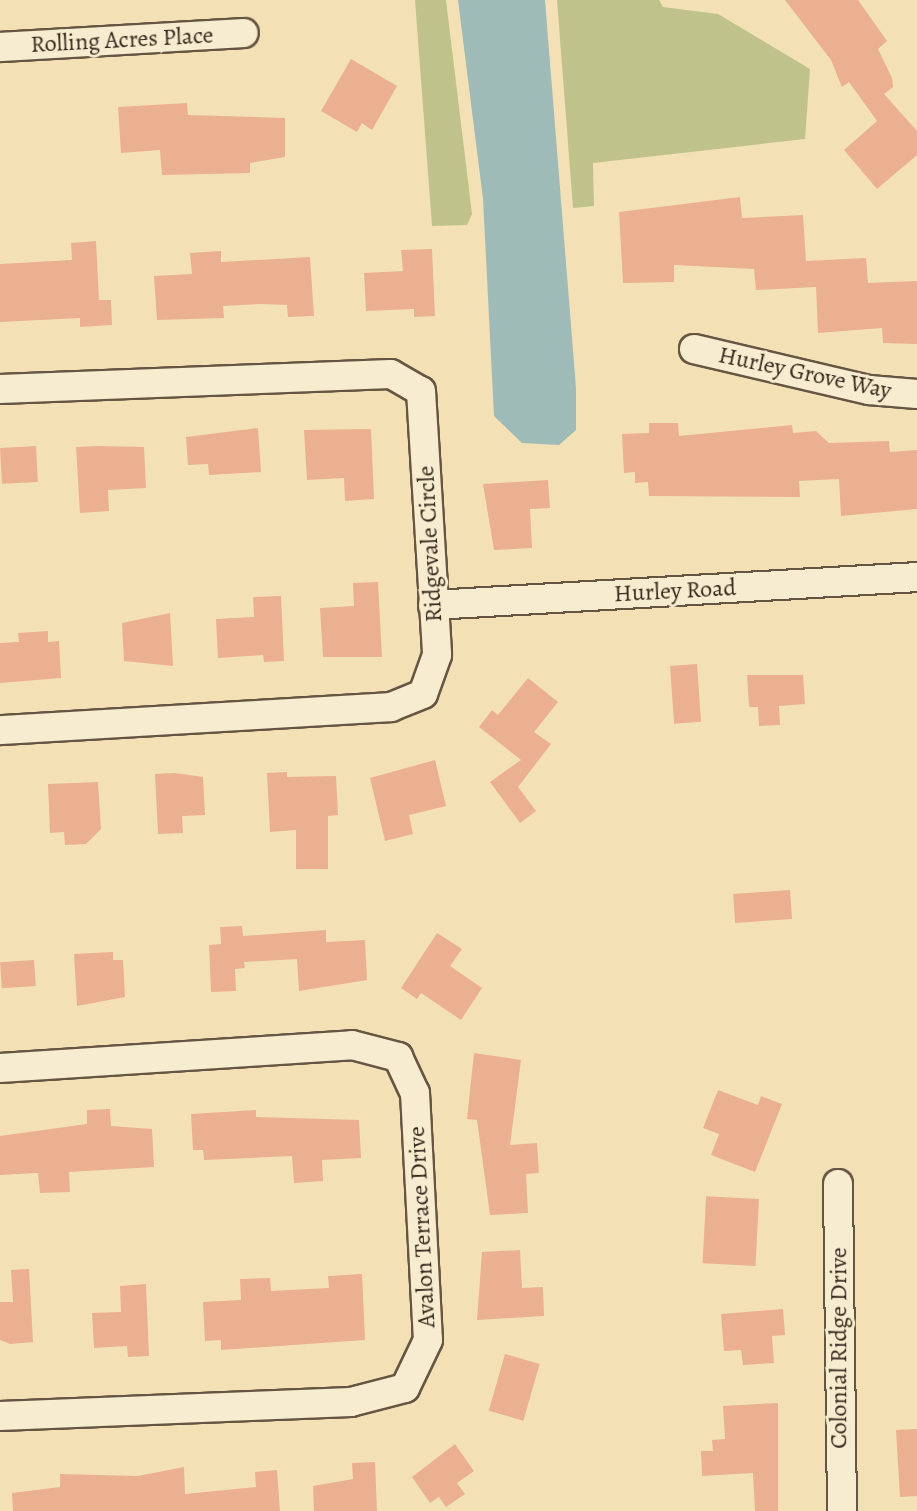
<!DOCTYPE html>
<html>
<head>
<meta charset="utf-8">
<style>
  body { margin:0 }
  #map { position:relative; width:917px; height:1511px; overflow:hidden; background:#f3e1b5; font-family:Alegreya,serif }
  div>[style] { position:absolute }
  .green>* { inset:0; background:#bfc28b }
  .water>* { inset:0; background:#9fbbb7 }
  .building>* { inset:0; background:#ebb08f; transform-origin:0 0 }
  .roads { filter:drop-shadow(2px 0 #665543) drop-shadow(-2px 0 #665543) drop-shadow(0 2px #665543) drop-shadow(0 -2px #665543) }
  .minor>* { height:28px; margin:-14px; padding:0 14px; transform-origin:14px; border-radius:14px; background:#f7eccf }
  span { translate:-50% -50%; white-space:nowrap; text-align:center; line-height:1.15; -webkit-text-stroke:6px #f7eccf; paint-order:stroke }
  .street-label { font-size:24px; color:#37261d }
</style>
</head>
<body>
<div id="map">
  <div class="green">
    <i style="clip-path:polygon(415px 0,446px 0,472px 214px,467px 225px,432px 226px)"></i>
    <i style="clip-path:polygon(557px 0,659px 0,663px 7px,718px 14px,810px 69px,805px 139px,593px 163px,594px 206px,573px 208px)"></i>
  </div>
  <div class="water">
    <i style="clip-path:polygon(458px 0,545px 0,576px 388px,576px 430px,559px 445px,522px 443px,494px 416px,483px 199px)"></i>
  </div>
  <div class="building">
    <i style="clip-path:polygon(785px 0,858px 0,887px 41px,878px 49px,892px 78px,893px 87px,884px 94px,917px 131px,917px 155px,877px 189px,844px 150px,877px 121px,849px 82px,842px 87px,831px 60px)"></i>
    <i style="clip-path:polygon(351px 59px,397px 86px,372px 130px,362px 123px,357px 132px,321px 111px)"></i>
    <i style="clip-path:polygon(187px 103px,188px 115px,285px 118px,285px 157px,250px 163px,250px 173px,162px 175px,160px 150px,121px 153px,118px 107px)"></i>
    <i style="clip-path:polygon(740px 197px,742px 218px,803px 215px,806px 261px,866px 258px,868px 283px,917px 281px,917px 344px,883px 343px,882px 328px,818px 333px,816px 287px,756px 290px,754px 269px,674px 265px,674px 282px,623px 283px,619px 212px)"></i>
    <i style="clip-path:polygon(96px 241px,99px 300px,111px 300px,112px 325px,80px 327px,80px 318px,0 322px,0 264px,72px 260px,71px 243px)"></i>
    <i style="clip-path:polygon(432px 249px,435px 316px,414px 317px,414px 309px,366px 311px,364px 273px,403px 271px,401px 250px)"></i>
    <i style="clip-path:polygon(221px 251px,221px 262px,310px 257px,314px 316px,288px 317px,287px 305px,261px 304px,223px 306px,224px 318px,157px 320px,154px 276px,192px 274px,190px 253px)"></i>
    <i style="clip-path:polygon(649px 423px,678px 423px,679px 436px,792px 425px,793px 433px,816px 431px,829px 443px,889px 441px,890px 452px,917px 450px,917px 509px,841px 516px,839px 479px,799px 481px,800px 497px,649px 496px,648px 482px,635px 483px,635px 472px,624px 473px,622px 434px,649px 433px)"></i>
    <i style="clip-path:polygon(258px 428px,261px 472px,209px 475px,208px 464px,188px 465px,186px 437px)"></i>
    <i style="clip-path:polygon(371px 429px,374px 499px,345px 501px,344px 478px,307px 480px,304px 430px)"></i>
    <i style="left:36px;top:446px;width:36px;height:36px;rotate:87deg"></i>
    <i style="clip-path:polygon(97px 446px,144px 447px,146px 488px,108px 490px,109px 511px,80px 513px,76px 447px)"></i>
    <i style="clip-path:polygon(548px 480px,550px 508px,530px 509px,532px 548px,494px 550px,483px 484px)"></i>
    <i style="clip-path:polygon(378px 582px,382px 657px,323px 657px,320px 608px,354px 606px,353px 583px)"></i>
    <i style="clip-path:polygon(281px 596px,284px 661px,264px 662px,263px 655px,218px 658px,216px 619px,254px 617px,253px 597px)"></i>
    <i style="clip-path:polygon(170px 613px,173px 666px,124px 661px,122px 623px)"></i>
    <i style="clip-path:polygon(48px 631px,48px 642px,59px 641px,61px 678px,0 683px,0 643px,19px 642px,18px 633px)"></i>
    <i style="left:697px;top:664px;width:58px;height:27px;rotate:86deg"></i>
    <i style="clip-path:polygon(747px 675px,803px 675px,805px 704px,779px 706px,780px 725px,759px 726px,758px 707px,749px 707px)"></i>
    <i style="clip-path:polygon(528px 678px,558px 702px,534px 732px,551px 744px,518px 787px,536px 811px,520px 823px,490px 782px,521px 760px,479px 727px,492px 710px,498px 715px)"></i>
    <i style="clip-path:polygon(435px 760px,446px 806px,409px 815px,413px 834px,385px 841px,370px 778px)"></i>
    <i style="clip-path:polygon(287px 772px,287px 777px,336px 776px,338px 815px,328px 816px,328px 869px,296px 869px,296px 830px,270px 832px,267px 773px)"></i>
    <i style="clip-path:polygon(175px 773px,203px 777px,205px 815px,182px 816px,183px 833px,158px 834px,155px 774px)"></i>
    <i style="clip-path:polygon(98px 782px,101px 829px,86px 844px,65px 845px,64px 832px,50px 833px,48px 784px)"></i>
    <i style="left:790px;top:890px;width:29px;height:57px;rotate:86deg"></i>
    <i style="clip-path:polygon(242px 926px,243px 936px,326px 930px,326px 942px,365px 940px,367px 980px,299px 991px,297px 959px,244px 962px,245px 968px,235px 969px,236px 991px,211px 992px,209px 945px,221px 944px,220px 927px)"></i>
    <i style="clip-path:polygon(437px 933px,462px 949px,450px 966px,482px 988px,461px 1020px,421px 993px,417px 999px,401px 988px)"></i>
    <i style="clip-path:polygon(113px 952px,113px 960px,123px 960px,125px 997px,77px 1006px,74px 954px)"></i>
    <i style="left:34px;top:960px;width:26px;height:34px;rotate:86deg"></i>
    <i style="clip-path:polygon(474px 1053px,521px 1060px,510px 1145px,537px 1143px,539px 1173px,526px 1174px,528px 1213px,490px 1215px,477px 1120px,467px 1119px)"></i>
    <i style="clip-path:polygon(718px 1090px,758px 1105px,761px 1096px,782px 1104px,755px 1172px,711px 1155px,719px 1134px,703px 1128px)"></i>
    <i style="clip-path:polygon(110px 1109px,111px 1126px,152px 1129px,154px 1167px,69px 1172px,70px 1192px,40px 1193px,38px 1173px,0 1175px,0 1136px,87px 1124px,87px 1110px)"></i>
    <i style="clip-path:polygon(256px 1110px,256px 1117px,359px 1120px,361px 1158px,322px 1160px,323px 1181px,294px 1183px,292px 1156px,204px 1160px,203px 1150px,193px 1150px,191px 1114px)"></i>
    <i style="left:759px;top:1199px;width:67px;height:53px;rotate:93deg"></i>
    <i style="clip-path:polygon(520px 1250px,522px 1288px,543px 1287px,544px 1316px,477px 1320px,482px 1252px)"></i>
    <i style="clip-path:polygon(29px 1269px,33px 1342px,10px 1344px,0 1340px,0 1302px,13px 1302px,11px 1270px)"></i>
    <i style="clip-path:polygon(362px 1274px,365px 1340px,221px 1350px,221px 1340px,205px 1341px,203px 1302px,241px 1300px,240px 1279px,270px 1278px,271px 1291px,329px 1288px,328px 1276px)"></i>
    <i style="clip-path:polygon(146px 1284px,149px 1356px,128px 1357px,127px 1346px,94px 1348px,92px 1313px,121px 1312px,120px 1286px)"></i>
    <i style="clip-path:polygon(783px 1309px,785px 1335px,772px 1336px,774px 1363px,743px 1365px,741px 1350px,724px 1351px,721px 1314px)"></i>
    <i style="left:505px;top:1354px;width:36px;height:59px;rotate:16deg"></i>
    <i style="clip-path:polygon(778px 1403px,778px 1511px,755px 1511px,753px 1473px,702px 1476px,701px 1451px,713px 1451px,712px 1440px,725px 1439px,723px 1406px)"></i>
    <i style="clip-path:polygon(917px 1429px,917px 1496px,900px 1497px,896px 1430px)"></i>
    <i style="clip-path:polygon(455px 1444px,474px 1471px,457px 1483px,465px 1494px,446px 1507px,439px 1497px,430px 1503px,412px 1477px)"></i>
    <i style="clip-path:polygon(375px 1462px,377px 1511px,314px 1511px,313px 1486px,353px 1479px,352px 1463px)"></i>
    <i style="clip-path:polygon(184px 1467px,185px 1494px,256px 1487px,255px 1472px,277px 1470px,280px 1511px,13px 1511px,12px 1493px,60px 1487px,60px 1474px,138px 1476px)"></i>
  </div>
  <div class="roads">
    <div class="minor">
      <i style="left:0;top:47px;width:244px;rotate:-3.3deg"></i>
      <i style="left:694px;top:349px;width:180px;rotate:13.2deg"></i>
      <i style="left:869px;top:390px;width:48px;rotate:4.8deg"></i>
      <i style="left:0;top:389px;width:391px;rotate:-2.2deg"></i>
      <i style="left:391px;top:374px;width:34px;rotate:30deg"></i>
      <i style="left:421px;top:391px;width:264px;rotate:86.5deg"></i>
      <i style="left:437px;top:655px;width:41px;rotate:109.7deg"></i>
      <i style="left:423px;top:694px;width:35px;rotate:158deg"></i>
      <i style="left:391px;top:707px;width:392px;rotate:176.6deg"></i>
      <i style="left:433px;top:605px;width:485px;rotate:-3.3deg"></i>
      <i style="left:0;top:1068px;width:353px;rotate:-3.7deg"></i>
      <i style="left:352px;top:1045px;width:48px;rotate:14.6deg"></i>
      <i style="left:398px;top:1057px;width:40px;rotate:65deg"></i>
      <i style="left:415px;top:1093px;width:247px;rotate:87deg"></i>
      <i style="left:428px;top:1340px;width:53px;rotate:115.6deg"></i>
      <i style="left:405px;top:1388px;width:56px;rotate:165.5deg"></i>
      <i style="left:351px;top:1402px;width:351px;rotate:177.7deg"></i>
      <i style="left:838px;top:1184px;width:327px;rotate:89.3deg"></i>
    </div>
  </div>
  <div class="street-label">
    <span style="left:122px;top:40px;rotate:-3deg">Rolling Acres Place</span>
    <span style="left:805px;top:373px;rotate:12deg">Hurley Grove Way</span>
    <span style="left:430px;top:544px;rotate:-93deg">Ridgevale Circle</span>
    <span style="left:675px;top:591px;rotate:-3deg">Hurley Road</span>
    <span style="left:422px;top:1227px;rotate:-93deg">Avalon Terrace Drive</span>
    <span style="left:839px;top:1348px;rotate:-90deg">Colonial Ridge Drive</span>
  </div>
</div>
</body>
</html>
